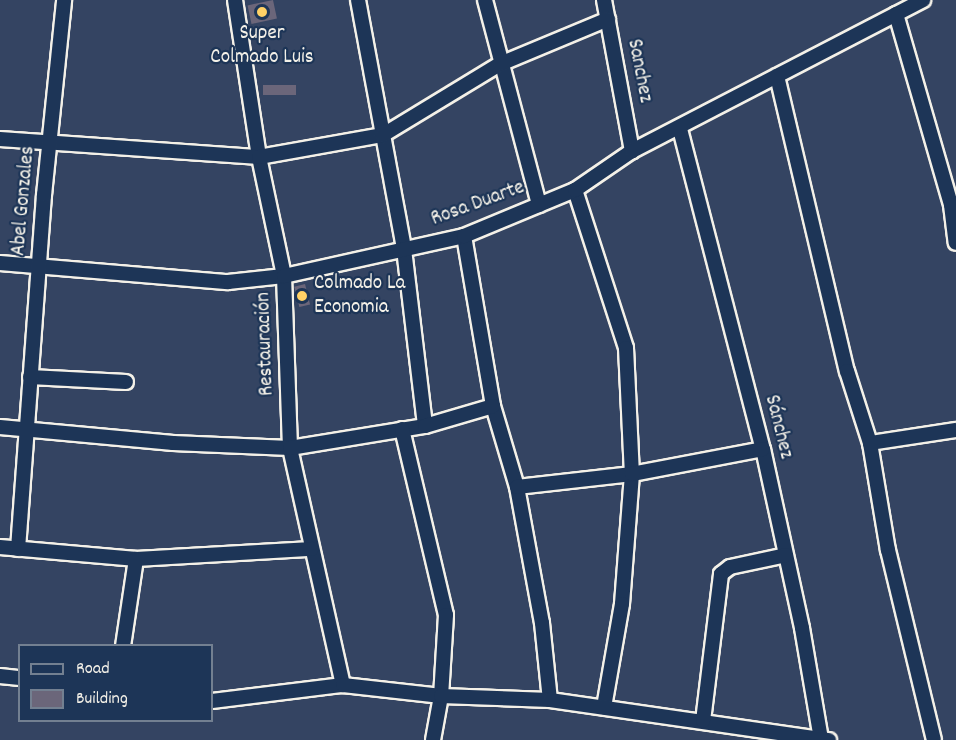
<!DOCTYPE html>
<html>
<head>
<meta charset="utf-8">
<style>
  body { margin:0 }
  #map { position:relative; width:956px; height:740px; overflow:hidden; background:#344462; font-family:Dekko,sans-serif }
  div>[style] { position:absolute }
  .building>* { inset:0; background:#6b667a; transform-origin:0 0 }
  .roads { filter:drop-shadow(2px 0 #f4f1e8) drop-shadow(-2px 0 #f4f1e8) drop-shadow(0 2px #f4f1e8) drop-shadow(0 -2px #f4f1e8) }
  .minor>* { height:14px; margin:-7px; padding:0 7px; transform-origin:7px; border-radius:7px; background:#1d3557 }
  .dots>* { width:16px; height:16px; translate:-50% -50%; box-sizing:border-box; border:3px solid #1d3557; border-radius:50% }
  span { translate:-50% -50%; white-space:nowrap; text-align:center; line-height:1.15; -webkit-text-stroke:4.5px #1d3557; paint-order:stroke }
  .poi-label { font-size:21px; color:#f4f1e8 }
  .left { translate:0 -50%; text-align:left }
  .street-label { font-size:21px; color:#f4f1e8 }
  .legend { position:absolute; left:18px; top:644px; width:195px; height:78px; box-sizing:border-box; background:#1d3557; border:2px solid #738091; margin:0; padding:8px 10px; list-style:none; font-size:18px; color:#f4f1e8 }
  .legend li { display:flex; align-items:center; gap:12px; height:30px }
  .legend b { width:30px; border:2px solid #738091 }
</style>
</head>
<body>
<div id="map">
  <div class="building">
    <i style="left:273px;top:0;width:19px;height:26px;rotate:78deg"></i>
    <i style="left:296px;top:85px;width:10px;height:33px;rotate:90deg"></i>
    <i style="left:305px;top:284px;width:21px;height:11px;rotate:76deg"></i>
  </div>
  <div class="roads">
    <div class="minor">
      <i style="left:235px;top:0;width:159px;rotate:81.3deg"></i>
      <i style="left:259px;top:157px;width:122px;rotate:78.1deg"></i>
      <i style="left:284px;top:276px;width:172px;rotate:88deg"></i>
      <i style="left:290px;top:448px;width:243px;rotate:77.4deg"></i>
      <i style="left:358px;top:0;width:253px;rotate:79.5deg"></i>
      <i style="left:404px;top:249px;width:178px;rotate:83.2deg"></i>
      <i style="left:485px;top:0;width:212px;rotate:75.2deg"></i>
      <i style="left:604px;top:0;width:154px;rotate:79.5deg"></i>
      <i style="left:896px;top:14px;width:199px;rotate:73.9deg"></i>
      <i style="left:951px;top:205px;width:38px;rotate:83deg"></i>
      <i style="left:777px;top:76px;width:303px;rotate:76.7deg"></i>
      <i style="left:847px;top:371px;width:76px;rotate:72.3deg"></i>
      <i style="left:870px;top:443px;width:109px;rotate:80.5deg"></i>
      <i style="left:888px;top:550px;width:195px;rotate:76.4deg"></i>
      <i style="left:680px;top:129px;width:331px;rotate:75.5deg"></i>
      <i style="left:763px;top:449px;width:183px;rotate:77.7deg"></i>
      <i style="left:802px;top:628px;width:113px;rotate:80.3deg"></i>
      <i style="left:0;top:139px;width:260px;rotate:4deg"></i>
      <i style="left:259px;top:157px;width:126px;rotate:-10.1deg"></i>
      <i style="left:383px;top:135px;width:137px;rotate:-31.3deg"></i>
      <i style="left:500px;top:64px;width:117px;rotate:-22.6deg"></i>
      <i style="left:575px;top:190px;width:166px;rotate:72.1deg"></i>
      <i style="left:626px;top:348px;width:126px;rotate:87.3deg"></i>
      <i style="left:632px;top:474px;width:130px;rotate:94.4deg"></i>
      <i style="left:622px;top:604px;width:105px;rotate:99.9deg"></i>
      <i style="left:464px;top:236px;width:172px;rotate:80.3deg"></i>
      <i style="left:493px;top:406px;width:84px;rotate:73.5deg"></i>
      <i style="left:517px;top:487px;width:138px;rotate:79.6deg"></i>
      <i style="left:542px;top:623px;width:77px;rotate:84.1deg"></i>
      <i style="left:0;top:263px;width:229px;rotate:4.8deg"></i>
      <i style="left:228px;top:282px;width:56px;rotate:-6.1deg"></i>
      <i style="left:284px;top:276px;width:184px;rotate:-12.5deg"></i>
      <i style="left:464px;top:236px;width:120px;rotate:-22.5deg"></i>
      <i style="left:575px;top:190px;width:69px;rotate:-34.4deg"></i>
      <i style="left:632px;top:151px;width:328px;rotate:-27.4deg"></i>
      <i style="left:30px;top:377px;width:96px;rotate:3deg"></i>
      <i style="left:0;top:427px;width:174px;rotate:5.3deg"></i>
      <i style="left:173px;top:443px;width:117px;rotate:2.4deg"></i>
      <i style="left:290px;top:448px;width:137px;rotate:-9.3deg"></i>
      <i style="left:425px;top:426px;width:71px;rotate:-16.4deg"></i>
      <i style="left:402px;top:429px;width:191px;rotate:76.7deg"></i>
      <i style="left:446px;top:615px;width:81px;rotate:93.5deg"></i>
      <i style="left:441px;top:696px;width:45px;rotate:100.3deg"></i>
      <i style="left:870px;top:443px;width:87px;rotate:-8.6deg"></i>
      <i style="left:517px;top:487px;width:116px;rotate:-6.4deg"></i>
      <i style="left:632px;top:474px;width:133px;rotate:-10.8deg"></i>
      <i style="left:0;top:547px;width:137px;rotate:5deg"></i>
      <i style="left:136px;top:559px;width:176px;rotate:-3.3deg"></i>
      <i style="left:18px;top:549px;width:355px;rotate:-85.8deg"></i>
      <i style="left:44px;top:195px;width:196px;rotate:-84.1deg"></i>
      <i style="left:123px;top:646px;width:88px;rotate:-81.5deg"></i>
      <i style="left:0;top:676px;width:20px;rotate:6deg"></i>
      <i style="left:212px;top:701px;width:132px;rotate:-7deg"></i>
      <i style="left:343px;top:685px;width:99px;rotate:6.4deg"></i>
      <i style="left:441px;top:696px;width:109px;rotate:2.1deg"></i>
      <i style="left:550px;top:700px;width:282px;rotate:8.2deg"></i>
      <i style="left:703px;top:721px;width:148px;rotate:-83deg"></i>
      <i style="left:721px;top:574px;width:11px;rotate:-38deg"></i>
      <i style="left:730px;top:567px;width:57px;rotate:-12.1deg"></i>
    </div>
  </div>
  <div class="dots">
    <i style="left:262px;top:12px;background:#ffd166"></i>
    <i style="left:302px;top:296px;background:#ffd166"></i>
  </div>
  <div class="poi-label">
    <span style="left:262px;top:46px">Super<br>Colmado Luis</span>
    <span class="left" style="left:314px;top:296px">Colmado La<br>Economia</span>
  </div>
  <div class="street-label">
    <span style="left:639px;top:71px;rotate:79deg">Sanchez</span>
    <span style="left:24px;top:201px;rotate:-85deg">Abel Gonzales</span>
    <span style="left:478px;top:204px;rotate:-20deg">Rosa Duarte</span>
    <span style="left:266px;top:344px;rotate:-92deg">Restauración</span>
    <span style="left:778px;top:427px;rotate:76deg">Sánchez</span>
  </div>
  <ul class="legend">
  <li><b style="height:8px;background:#1d3557"></b>Road</li>
  <li><b style="height:16px;background:#6b667a"></b>Building</li>
  </ul>
</div>
</body>
</html>
